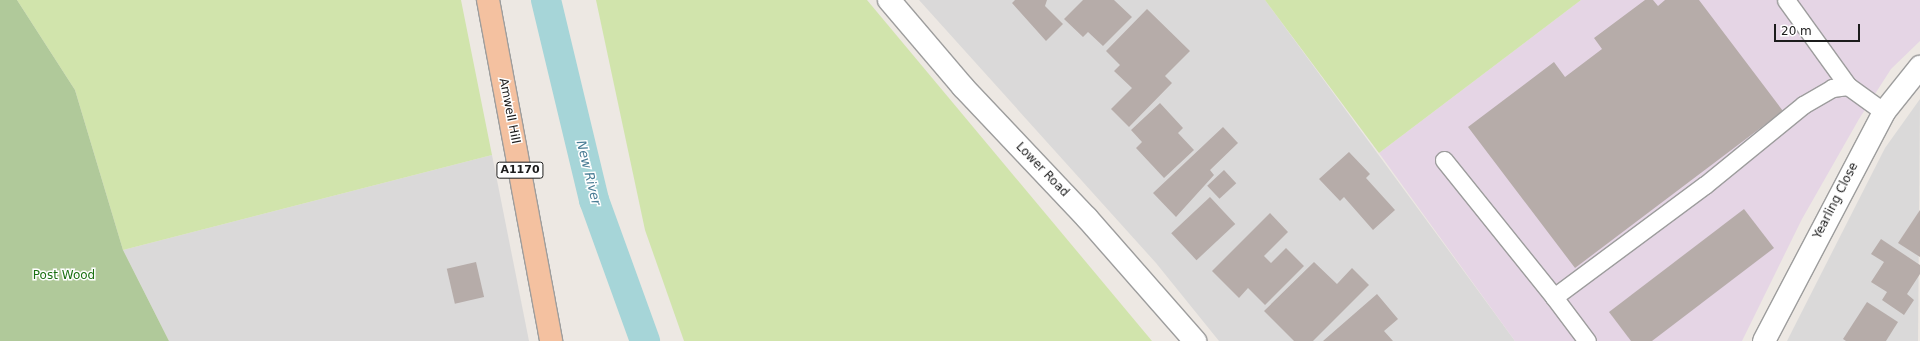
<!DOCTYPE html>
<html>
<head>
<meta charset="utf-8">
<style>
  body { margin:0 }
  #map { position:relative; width:1920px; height:341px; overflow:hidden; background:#ede8e3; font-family:"DejaVu Sans",sans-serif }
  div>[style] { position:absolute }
  .residential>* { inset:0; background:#dad9d9 }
  .industrial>* { inset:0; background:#e5d5e5 }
  .grass>* { inset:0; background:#d1e4ac }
  .forest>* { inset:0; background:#b0c99a }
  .canal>* { height:30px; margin:-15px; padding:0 15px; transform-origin:15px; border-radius:15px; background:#a6d5d8 }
  .building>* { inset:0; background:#b6aca9; transform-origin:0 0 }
  .roads { filter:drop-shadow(1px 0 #9d9d9d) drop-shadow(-1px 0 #9d9d9d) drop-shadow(0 1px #9d9d9d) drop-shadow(0 -1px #9d9d9d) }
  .lane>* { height:17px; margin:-8.5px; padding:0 8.5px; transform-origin:8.5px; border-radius:8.5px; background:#fff }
  .street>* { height:22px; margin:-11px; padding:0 11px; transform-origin:11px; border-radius:11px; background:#fff }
  .primary>* { height:22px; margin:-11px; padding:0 11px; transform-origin:11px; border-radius:11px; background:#f4c1a0 }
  span { translate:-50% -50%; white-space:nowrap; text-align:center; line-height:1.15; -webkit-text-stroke:3px #fff; paint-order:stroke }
  .shield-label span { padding:1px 3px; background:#fff; border:1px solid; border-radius:3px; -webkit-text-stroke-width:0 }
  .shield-label { font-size:11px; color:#1c1c1c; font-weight:700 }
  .street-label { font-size:12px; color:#1c1c1c }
  .park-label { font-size:12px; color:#1c7113 }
  .water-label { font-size:13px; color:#4a7d95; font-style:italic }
  .scale { position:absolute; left:1774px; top:24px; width:86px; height:18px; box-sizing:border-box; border:2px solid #1c1c1c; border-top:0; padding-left:5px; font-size:12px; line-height:14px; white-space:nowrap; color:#1c1c1c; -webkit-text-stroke:3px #fff; paint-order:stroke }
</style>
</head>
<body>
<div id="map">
  <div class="residential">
    <i style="clip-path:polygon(919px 0,1265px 0,1515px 341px,1219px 341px,1156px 263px)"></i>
    <i style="clip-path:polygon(1920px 99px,1918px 341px,1787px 341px,1885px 148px)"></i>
    <i style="clip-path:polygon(492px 155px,529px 341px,169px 341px,123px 250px)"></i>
  </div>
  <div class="industrial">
    <i style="clip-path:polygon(1581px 0,1920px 0,1920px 41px,1891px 69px,1859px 119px,1802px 219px,1742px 341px,1515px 341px,1379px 153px)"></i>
  </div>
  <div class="grass">
    <i style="clip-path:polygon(17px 0,461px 0,492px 155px,123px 250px,75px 90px)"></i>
    <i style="clip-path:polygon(596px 0,867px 0,1152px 341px,684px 341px,645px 230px)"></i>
    <i style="clip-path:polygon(1265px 0,1581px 0,1379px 153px)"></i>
  </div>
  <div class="forest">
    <i style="clip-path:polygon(0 0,17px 0,75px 90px,123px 250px,169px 341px,0 341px)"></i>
  </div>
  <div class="canal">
    <i style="left:546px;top:0;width:206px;rotate:76.5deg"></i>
    <i style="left:594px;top:200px;width:150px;rotate:70.1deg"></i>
  </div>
  <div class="building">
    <i style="clip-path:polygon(1015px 0,1047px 0,1045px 6px,1063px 24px,1046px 41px,1012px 3px)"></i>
    <i style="clip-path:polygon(1083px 0,1114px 0,1132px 17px,1103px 46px,1088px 32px,1083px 37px,1064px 19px)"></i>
    <i style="clip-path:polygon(1645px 0,1653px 0,1658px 6px,1665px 0,1699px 0,1783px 111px,1575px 268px,1468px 127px,1554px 62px,1565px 77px,1602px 49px,1594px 38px)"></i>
    <i style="clip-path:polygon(1147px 9px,1190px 51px,1165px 76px,1172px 83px,1129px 127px,1111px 109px,1132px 88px,1114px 71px,1120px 65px,1106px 51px)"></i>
    <i style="clip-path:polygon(1160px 103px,1183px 128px,1178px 133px,1194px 150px,1164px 178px,1136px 148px,1142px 142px,1131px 130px)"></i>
    <i style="clip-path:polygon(1223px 127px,1238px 143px,1210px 170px,1214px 175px,1176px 217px,1153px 193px)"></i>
    <i style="clip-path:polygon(1349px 152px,1370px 174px,1366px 178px,1395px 210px,1373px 230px,1344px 197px,1340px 201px,1319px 179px)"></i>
    <i style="left:1224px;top:170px;width:18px;height:23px;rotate:47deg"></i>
    <i style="left:1210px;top:197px;width:37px;height:53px;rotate:47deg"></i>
    <i style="clip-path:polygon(1744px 209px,1774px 248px,1652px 341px,1631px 341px,1609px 312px)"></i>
    <i style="clip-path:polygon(1920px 210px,1920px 257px,1898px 243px)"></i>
    <i style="clip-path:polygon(1270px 213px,1288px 232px,1264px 256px,1271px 263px,1286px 248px,1304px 266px,1265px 305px,1248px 288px,1239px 298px,1212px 271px)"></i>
    <i style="clip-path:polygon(1881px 239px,1920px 265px,1920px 274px,1907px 294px,1914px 300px,1904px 315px,1882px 300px,1887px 292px,1871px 282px,1884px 262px,1871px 254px)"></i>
    <i style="left:476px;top:262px;width:36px;height:30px;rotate:77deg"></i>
    <i style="clip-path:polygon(1314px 262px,1337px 284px,1352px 268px,1369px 285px,1313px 341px,1294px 341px,1264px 311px)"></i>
    <i style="clip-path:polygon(1377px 294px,1398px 319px,1384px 331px,1393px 341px,1323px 341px)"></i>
    <i style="clip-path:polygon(1867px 302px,1898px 322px,1886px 341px,1846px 341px,1843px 339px)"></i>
  </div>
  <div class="roads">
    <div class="lane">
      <i style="left:1786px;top:0;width:106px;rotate:54.2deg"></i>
      <i style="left:1444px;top:160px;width:176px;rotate:51.2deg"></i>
      <i style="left:1587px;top:341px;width:55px;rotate:-126.9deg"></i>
      <i style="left:1554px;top:297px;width:188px;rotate:-36.6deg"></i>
      <i style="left:1705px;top:185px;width:127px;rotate:-39.2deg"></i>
      <i style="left:1803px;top:105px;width:34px;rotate:-30deg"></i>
      <i style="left:1832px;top:88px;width:16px;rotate:-7deg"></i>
      <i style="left:1848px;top:86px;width:44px;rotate:35.8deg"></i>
    </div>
    <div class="street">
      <i style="left:889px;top:0;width:114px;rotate:49.6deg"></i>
      <i style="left:963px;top:87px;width:180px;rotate:46.6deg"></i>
      <i style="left:1087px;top:218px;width:164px;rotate:48.7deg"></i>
      <i style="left:1764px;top:341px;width:259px;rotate:-62.3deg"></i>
      <i style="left:1884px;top:112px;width:58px;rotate:-51.3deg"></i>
    </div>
    <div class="primary">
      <i style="left:488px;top:0;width:347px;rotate:79.5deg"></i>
    </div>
  </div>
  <div class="shield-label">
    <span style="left:520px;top:170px">A1170</span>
  </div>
  <div class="street-label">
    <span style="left:509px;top:111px;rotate:79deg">Amwell Hill</span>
    <span style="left:1042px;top:170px;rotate:46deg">Lower Road</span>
    <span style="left:1836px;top:201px;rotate:-63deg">Yearling Close</span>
  </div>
  <div class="park-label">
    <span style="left:64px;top:276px">Post Wood</span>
  </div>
  <div class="water-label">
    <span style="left:588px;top:173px;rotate:76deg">New River</span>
  </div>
  <div class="scale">20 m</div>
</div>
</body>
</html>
